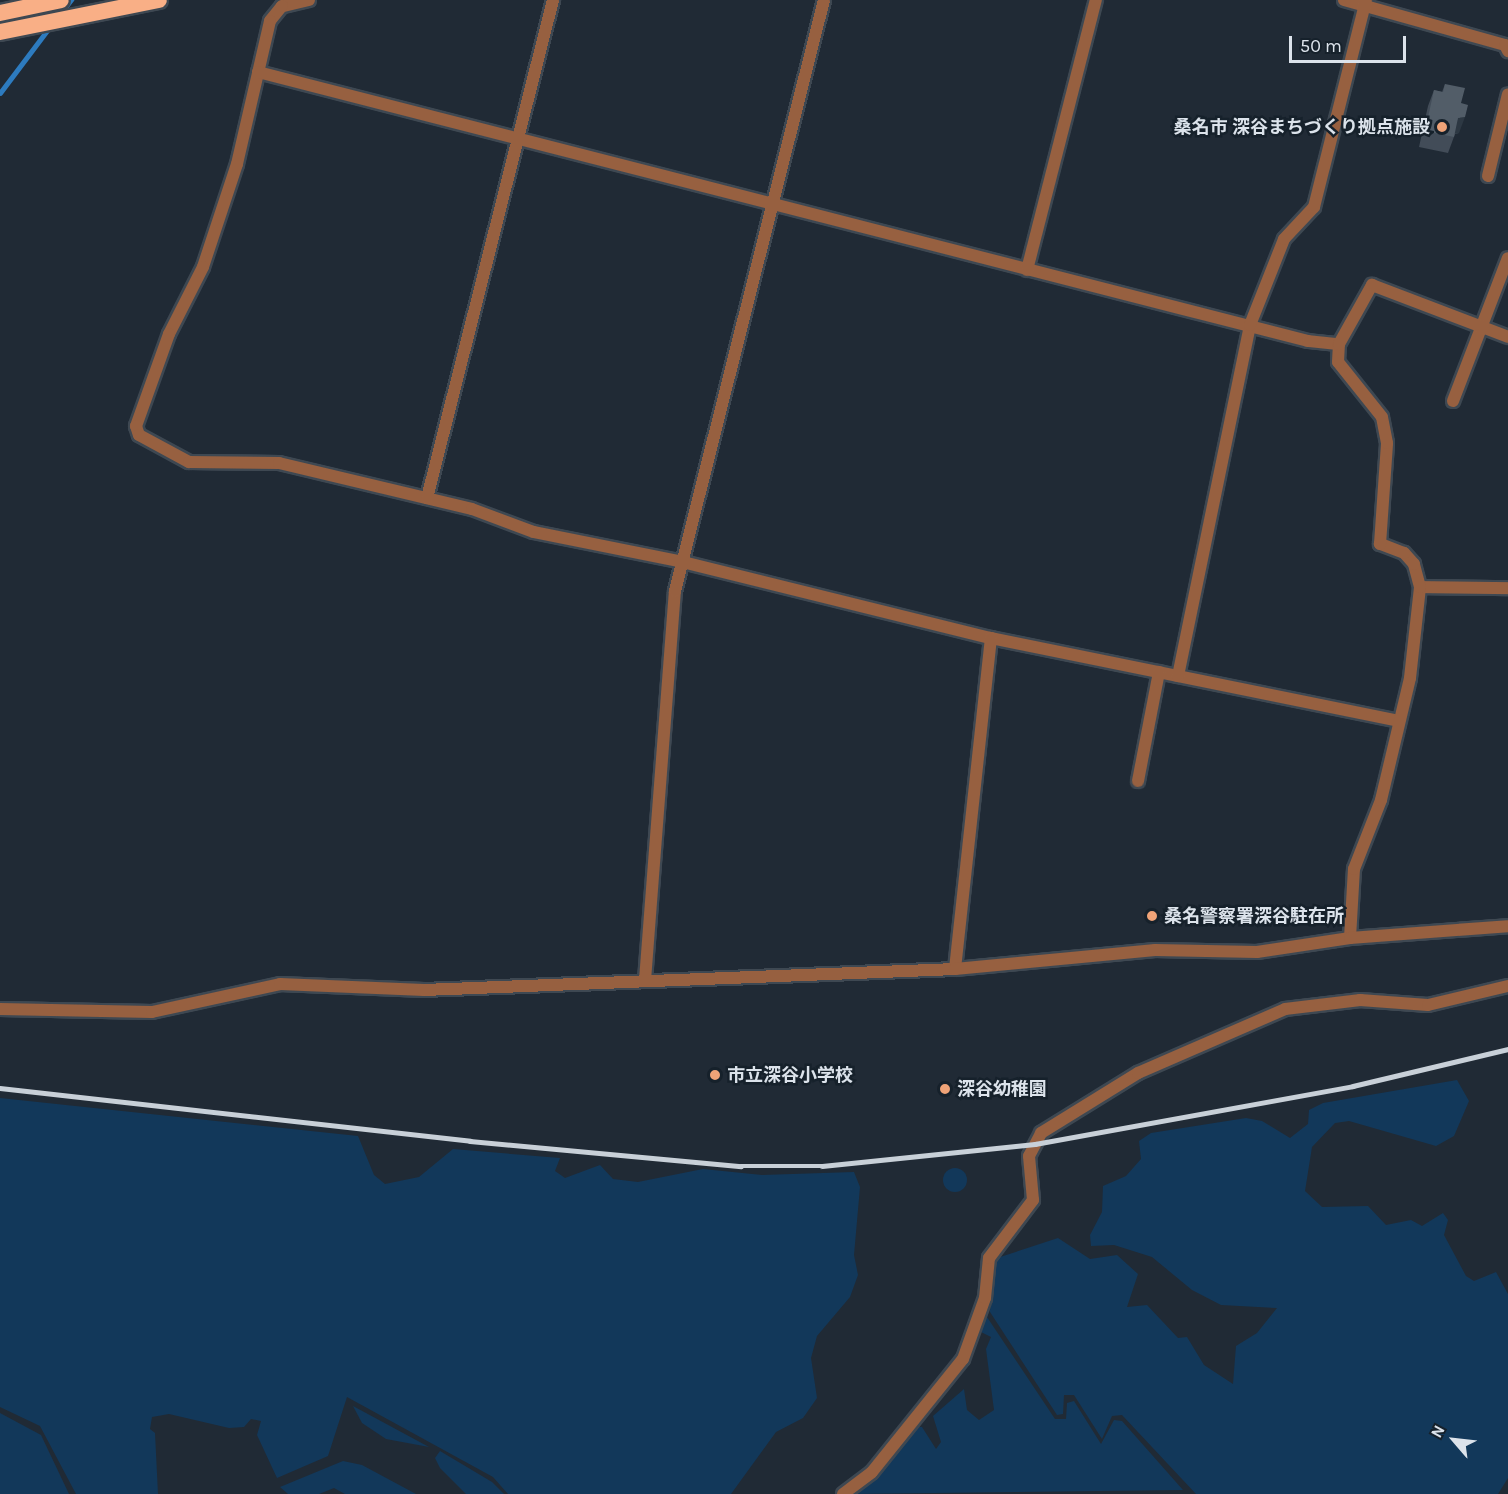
<!DOCTYPE html>
<html>
<head>
<meta charset="utf-8">
<style>
  body { margin:0 }
  #map { position:relative; width:1508px; height:1494px; overflow:hidden; background:#202a35; font-family:Karla,"Noto Sans JP",sans-serif }
  div>[style] { position:absolute }
  .green>* { inset:0; background:#12385a }
  .round { border-radius:50% }
  .stream>* { height:4.5px; margin:-2.25px; padding:0 2.25px; transform-origin:2.25px; border-radius:2.25px; background:#2d7bbf }
  .roads { filter:drop-shadow(2px 0 #3e4852) drop-shadow(-2px 0 #3e4852) drop-shadow(0 2px #3e4852) drop-shadow(0 -2px #3e4852) }
  .minor>* { height:12px; margin:-6px; padding:0 6px; transform-origin:6px; border-radius:6px; background:#976040 }
  .trunk>* { height:16px; margin:-8px; padding:0 8px; transform-origin:8px; border-radius:8px; background:#f9af86 }
  .rail>* { height:4.5px; margin:-2.25px; padding:0 2.25px; transform-origin:2.25px; border-radius:2.25px; background:#c8d0d8 }
  .wall>* { inset:0; background:#424c58 }
  .shaded-wall>* { inset:0; background:#2d3843 }
  .building>* { inset:0; background:#525d68 }
  .dots>* { width:16px; height:16px; translate:-50% -50%; box-sizing:border-box; border:3px solid #16212b; border-radius:50% }
  span { translate:-50% -50%; white-space:nowrap; text-align:center; line-height:1.15; -webkit-text-stroke:5px #16212b; paint-order:stroke }
  .poi-label { font-size:18px; color:#dce3eb; font-weight:700 }
  .right { translate:-100% -50%; text-align:right }
  .left { translate:0 -50%; text-align:left }
  .north { position:absolute; left:1424px; top:1410px; width:60px; height:60px; -webkit-text-stroke:4px #16212b; paint-order:stroke; rotate:298deg; font-size:16px; font-weight:700; line-height:24px; text-align:center; color:#dce3eb }
  .north::after { content:''; display:block; margin:auto; width:21px; height:27px; background:#dce3eb; clip-path:polygon(50% 0,100% 100%,50% 72%,0 100%) }
  .scale { position:absolute; left:1289px; top:36px; width:117px; height:27px; box-sizing:border-box; border:3px solid #dce3eb; border-top:0; padding-left:8px; font-size:18px; line-height:21px; white-space:nowrap; color:#dce3eb; -webkit-text-stroke:4px #16212b; paint-order:stroke }
</style>
</head>
<body>
<div id="map">
  <div class="green">
    <i style="clip-path:polygon(1457px 1080px,1469px 1101px,1454px 1136px,1436px 1146px,1349px 1121px,1335px 1123px,1312px 1147px,1305px 1191px,1322px 1207px,1368px 1206px,1386px 1225px,1411px 1220px,1422px 1226px,1443px 1213px,1448px 1220px,1444px 1235px,1466px 1276px,1474px 1281px,1496px 1272px,1508px 1294px,1508px 1478px,1498px 1494px,1196px 1494px,1122px 1415px,1112px 1416px,1102px 1439px,1074px 1395px,1064px 1395px,1063px 1414px,1057px 1415px,990px 1312px,991px 1260px,1058px 1238px,1090px 1259px,1117px 1255px,1138px 1274px,1127px 1307px,1147px 1305px,1178px 1338px,1187px 1337px,1204px 1365px,1233px 1384px,1236px 1346px,1257px 1333px,1277px 1308px,1221px 1305px,1192px 1290px,1152px 1257px,1114px 1245px,1091px 1246px,1090px 1235px,1102px 1212px,1103px 1186px,1126px 1176px,1141px 1159px,1139px 1141px,1151px 1133px,1246px 1118px,1262px 1121px,1290px 1138px,1308px 1124px,1309px 1110px,1323px 1103px)"></i>
    <i style="clip-path:polygon(0 1098px,358px 1136px,374px 1175px,385px 1184px,419px 1177px,453px 1149px,560px 1158px,555px 1171px,565px 1178px,600px 1165px,613px 1179px,638px 1182px,703px 1169px,762px 1175px,854px 1172px,860px 1187px,854px 1255px,858px 1275px,850px 1297px,817px 1336px,811px 1358px,817px 1398px,803px 1418px,776px 1432px,731px 1494px,508px 1494px,493px 1477px,347px 1397px,328px 1456px,277px 1478px,257px 1435px,261px 1421px,251px 1419px,244px 1427px,229px 1428px,169px 1414px,152px 1417px,150px 1429px,155px 1433px,158px 1494px,76px 1494px,40px 1426px,0 1407px)"></i>
    <i class="round" style="left:943px;top:1168px;width:24px;height:24px"></i>
    <i style="clip-path:polygon(985px 1314px,1055px 1419px,1066px 1419px,1067px 1403px,1074px 1401px,1101px 1444px,1114px 1420px,1122px 1421px,1183px 1490px,849px 1494px,912px 1427px,922px 1427px,936px 1449px,941px 1442px,933px 1416px,964px 1389px,967px 1410px,979px 1420px,994px 1410px,986px 1349px,991px 1337px,977px 1330px)"></i>
    <i style="clip-path:polygon(353px 1406px,429px 1447px,386px 1439px,362px 1423px)"></i>
    <i style="clip-path:polygon(0 1413px,41px 1435px,69px 1494px,0 1494px)"></i>
    <i style="clip-path:polygon(440px 1451px,492px 1482px,504px 1494px,466px 1494px,440px 1468px,435px 1458px)"></i>
    <i style="clip-path:polygon(343px 1461px,362px 1465px,416px 1494px,345px 1494px,334px 1488px,319px 1494px,288px 1494px,280px 1487px)"></i>
  </div>
  <div class="stream">
    <i style="left:60px;top:14px;width:18px;rotate:-52deg"></i>
    <i style="left:0;top:93px;width:81px;rotate:-53deg"></i>
  </div>
  <div class="roads">
    <div class="minor">
      <i style="left:309px;top:0;width:28px;rotate:167deg"></i>
      <i style="left:282px;top:6px;width:19px;rotate:129deg"></i>
      <i style="left:270px;top:21px;width:147px;rotate:103deg"></i>
      <i style="left:237px;top:164px;width:108px;rotate:108.3deg"></i>
      <i style="left:203px;top:267px;width:75px;rotate:116.9deg"></i>
      <i style="left:169px;top:334px;width:98px;rotate:109.7deg"></i>
      <i style="left:136px;top:426px;width:9px;rotate:72deg"></i>
      <i style="left:139px;top:435px;width:57px;rotate:28.4deg"></i>
      <i style="left:189px;top:462px;width:90px;rotate:0.6deg"></i>
      <i style="left:279px;top:463px;width:198px;rotate:13.4deg"></i>
      <i style="left:472px;top:509px;width:66px;rotate:20.4deg"></i>
      <i style="left:534px;top:532px;width:152px;rotate:11.4deg"></i>
      <i style="left:683px;top:562px;width:317px;rotate:13.9deg"></i>
      <i style="left:991px;top:638px;width:415px;rotate:11.5deg"></i>
      <i style="left:1344px;top:0;width:167px;rotate:15.6deg"></i>
      <i style="left:1505px;top:45px;width:7px;rotate:63deg"></i>
      <i style="left:258px;top:72px;width:1084px;rotate:14.37deg"></i>
      <i style="left:1308px;top:341px;width:31px;rotate:6deg"></i>
      <i style="left:1488px;top:176px;width:84px;rotate:-76.3deg"></i>
      <i style="left:1027px;top:270px;width:279px;rotate:-75.7deg"></i>
      <i style="left:1453px;top:401px;width:153px;rotate:-69deg"></i>
      <i style="left:427px;top:498px;width:514px;rotate:-75.8deg"></i>
      <i style="left:1420px;top:587px;width:88px;rotate:0.7deg"></i>
      <i style="left:1178px;top:676px;width:358px;rotate:-78.4deg"></i>
      <i style="left:1250px;top:325px;width:92px;rotate:-68.4deg"></i>
      <i style="left:1284px;top:239px;width:44px;rotate:-46.8deg"></i>
      <i style="left:1314px;top:207px;width:213px;rotate:-75.9deg"></i>
      <i style="left:1138px;top:781px;width:111px;rotate:-79.1deg"></i>
      <i style="left:1350px;top:938px;width:69px;rotate:-86.7deg"></i>
      <i style="left:1354px;top:869px;width:74px;rotate:-68.6deg"></i>
      <i style="left:1381px;top:800px;width:125px;rotate:-76.6deg"></i>
      <i style="left:1410px;top:678px;width:92px;rotate:-83.7deg"></i>
      <i style="left:1420px;top:587px;width:24px;rotate:-105deg"></i>
      <i style="left:1414px;top:564px;width:15px;rotate:-132deg"></i>
      <i style="left:1404px;top:553px;width:26px;rotate:-159deg"></i>
      <i style="left:1380px;top:544px;width:101px;rotate:-86deg"></i>
      <i style="left:1387px;top:443px;width:26px;rotate:-101deg"></i>
      <i style="left:1382px;top:417px;width:70px;rotate:-128.7deg"></i>
      <i style="left:1338px;top:362px;width:18px;rotate:-87deg"></i>
      <i style="left:1339px;top:344px;width:68px;rotate:-60.8deg"></i>
      <i style="left:1372px;top:285px;width:146px;rotate:20.9deg"></i>
      <i style="left:955px;top:969px;width:333px;rotate:-83.8deg"></i>
      <i style="left:645px;top:980px;width:390px;rotate:-85.6deg"></i>
      <i style="left:675px;top:591px;width:609px;rotate:-75.85deg"></i>
      <i style="left:0;top:1009px;width:152px;rotate:1.1deg"></i>
      <i style="left:152px;top:1012px;width:131px;rotate:-12.3deg"></i>
      <i style="left:280px;top:984px;width:144px;rotate:2.4deg"></i>
      <i style="left:424px;top:990px;width:531px;rotate:-2.26deg"></i>
      <i style="left:955px;top:969px;width:201px;rotate:-5.4deg"></i>
      <i style="left:1155px;top:950px;width:102px;rotate:1.1deg"></i>
      <i style="left:1257px;top:952px;width:94px;rotate:-8.6deg"></i>
      <i style="left:1350px;top:938px;width:158px;rotate:-4.3deg"></i>
      <i style="left:843px;top:1494px;width:36px;rotate:-37deg"></i>
      <i style="left:872px;top:1472px;width:145px;rotate:-51.2deg"></i>
      <i style="left:963px;top:1359px;width:65px;rotate:-70.2deg"></i>
      <i style="left:985px;top:1298px;width:40px;rotate:-84.3deg"></i>
      <i style="left:989px;top:1258px;width:73px;rotate:-52.8deg"></i>
      <i style="left:1033px;top:1200px;width:44px;rotate:-95.2deg"></i>
      <i style="left:1029px;top:1156px;width:26px;rotate:-62deg"></i>
      <i style="left:1041px;top:1133px;width:114px;rotate:-31.7deg"></i>
      <i style="left:1138px;top:1073px;width:160px;rotate:-23.5deg"></i>
      <i style="left:1285px;top:1009px;width:76px;rotate:-6.8deg"></i>
      <i style="left:1360px;top:1000px;width:68px;rotate:4.2deg"></i>
      <i style="left:1428px;top:1005px;width:82px;rotate:-13.4deg"></i>
    </div>
    <div class="trunk">
      <i style="left:0;top:13px;width:62px;rotate:-12deg"></i>
      <i style="left:0;top:32px;width:162px;rotate:-11.4deg"></i>
    </div>
  </div>
  <div class="rail">
    <i style="left:0;top:1088px;width:473px;rotate:6.4deg"></i>
    <i style="left:470px;top:1141px;width:272px;rotate:5.3deg"></i>
    <i style="left:741px;top:1166px;width:81px"></i>
    <i style="left:822px;top:1166px;width:214px;rotate:-5.9deg"></i>
    <i style="left:1035px;top:1144px;width:323px;rotate:-10.3deg"></i>
    <i style="left:1353px;top:1086px;width:159px;rotate:-13.4deg"></i>
  </div>
  <div class="wall">
    <i style="clip-path:polygon(1445px 84px,1461px 103px,1459px 133px,1455px 134px,1448px 153px,1419px 147px,1428px 106px,1434px 90px,1442px 92px)"></i>
  </div>
  <div class="shaded-wall">
    <i style="clip-path:polygon(1465px 117px,1459px 133px,1452px 134px,1458px 118px)"></i>
  </div>
  <div class="building">
    <i style="clip-path:polygon(1445px 84px,1465px 88px,1461px 103px,1468px 105px,1465px 117px,1458px 118px,1454px 137px,1425px 131px,1434px 90px,1443px 92px)"></i>
  </div>
  <div class="dots">
    <i style="left:1442px;top:127px;background:#efa378"></i>
    <i style="left:1152px;top:916px;background:#efa378"></i>
    <i style="left:715px;top:1075px;background:#efa378"></i>
    <i style="left:945px;top:1089px;background:#efa378"></i>
  </div>
  <div class="poi-label">
    <span class="right" style="left:1430px;top:127px">桑名市 深谷まちづくり拠点施設</span>
    <span class="left" style="left:1164px;top:916px">桑名警察署深谷駐在所</span>
    <span class="left" style="left:727px;top:1075px">市立深谷小学校</span>
    <span class="left" style="left:957px;top:1089px">深谷幼稚園</span>
  </div>
  <div class="north">N</div>
  <div class="scale">50 m</div>
</div>
</body>
</html>
